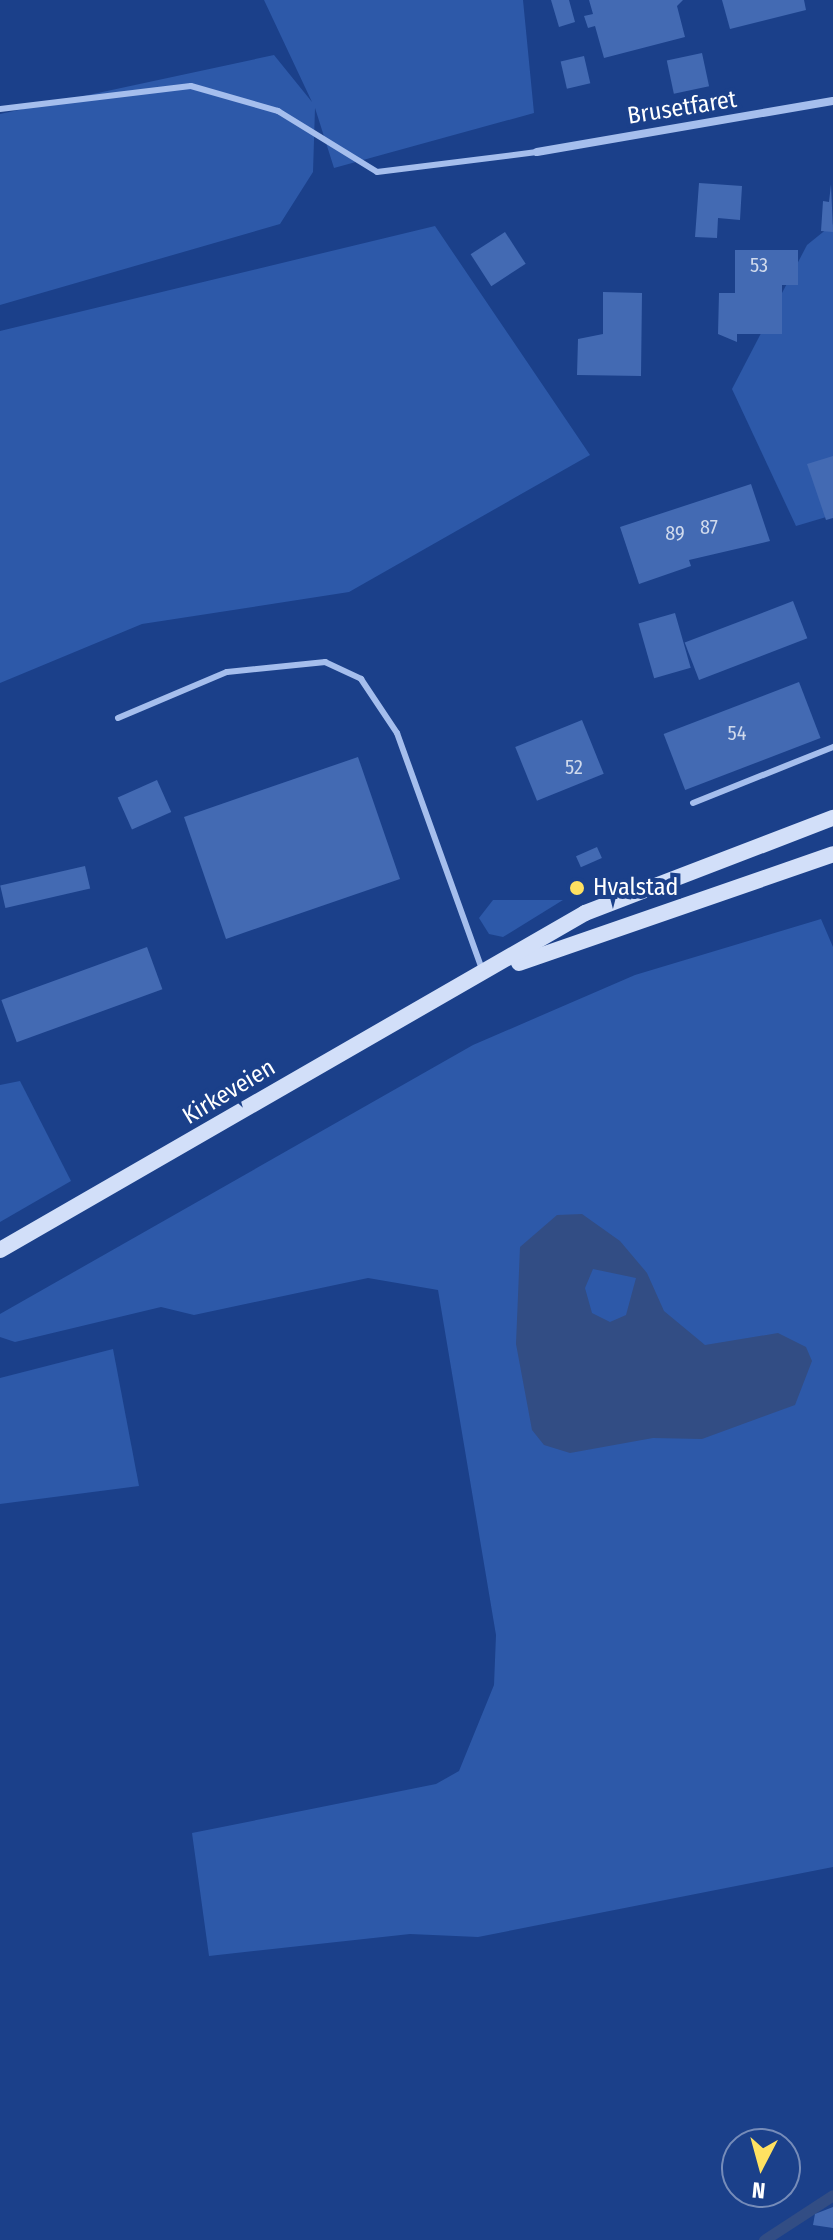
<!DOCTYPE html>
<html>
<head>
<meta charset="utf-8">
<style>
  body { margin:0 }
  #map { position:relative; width:833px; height:2240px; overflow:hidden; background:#1b408a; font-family:"Fira Sans Condensed",sans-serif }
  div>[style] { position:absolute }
  .green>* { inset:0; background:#2d59a9 }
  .water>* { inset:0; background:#324d84 }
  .stream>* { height:11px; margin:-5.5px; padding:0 5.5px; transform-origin:5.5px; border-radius:5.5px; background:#324d84 }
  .building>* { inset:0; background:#436ab3; transform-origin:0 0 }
  .service>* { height:6px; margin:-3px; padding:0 3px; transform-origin:3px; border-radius:3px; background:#a5beed }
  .minor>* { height:8px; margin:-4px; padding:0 4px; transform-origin:4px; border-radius:4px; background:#a5beed }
  .secondary>* { height:16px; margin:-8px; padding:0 8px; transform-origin:8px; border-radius:8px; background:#d2dff9 }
  .dots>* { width:22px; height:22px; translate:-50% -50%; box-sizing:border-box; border:4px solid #1b408a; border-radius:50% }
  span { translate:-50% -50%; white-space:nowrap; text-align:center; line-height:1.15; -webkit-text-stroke:8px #1b408a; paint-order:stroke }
  .number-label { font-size:20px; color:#d0daec }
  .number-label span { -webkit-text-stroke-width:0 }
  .street-label { font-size:24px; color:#fff }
  .poi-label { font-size:24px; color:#fff }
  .left { translate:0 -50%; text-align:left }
  .north { position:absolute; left:721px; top:2128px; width:80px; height:80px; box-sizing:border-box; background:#1b408a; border:2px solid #768cb9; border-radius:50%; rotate:186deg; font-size:22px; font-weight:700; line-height:32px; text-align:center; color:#fff }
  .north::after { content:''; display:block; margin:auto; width:28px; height:36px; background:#ffe161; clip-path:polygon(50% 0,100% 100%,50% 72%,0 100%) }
</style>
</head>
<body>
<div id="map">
  <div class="green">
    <i style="clip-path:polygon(264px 0,523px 0,534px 113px,334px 168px,315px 108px,313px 172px,280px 224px,0 305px,0 114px,274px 55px,312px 102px)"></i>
    <i style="clip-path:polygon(833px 224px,833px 515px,796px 526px,732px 389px,807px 245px)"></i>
    <i style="clip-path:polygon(435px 226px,590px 455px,349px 592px,142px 624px,0 683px,0 331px)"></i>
    <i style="clip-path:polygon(493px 900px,563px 900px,503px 937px,489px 934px,479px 918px)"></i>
    <i style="clip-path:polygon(821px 919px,833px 947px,833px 1867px,478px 1937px,410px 1934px,209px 1956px,192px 1833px,436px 1784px,459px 1771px,494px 1685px,496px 1635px,438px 1290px,368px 1278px,194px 1315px,161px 1307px,15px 1342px,0 1337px,0 1314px,473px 1045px,635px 975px)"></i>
    <i style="clip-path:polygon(20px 1081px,71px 1181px,0 1222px,0 1085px)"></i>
    <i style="clip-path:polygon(113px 1349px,139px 1486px,0 1504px,0 1378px)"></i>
  </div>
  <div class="water">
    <i style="clip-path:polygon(evenodd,582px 1214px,620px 1241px,647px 1273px,664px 1311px,705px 1345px,778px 1333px,806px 1347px,812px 1361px,795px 1405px,702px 1439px,653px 1438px,570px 1453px,544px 1445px,532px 1430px,516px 1344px,520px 1247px,557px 1215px,582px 1214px,593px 1269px,636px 1278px,626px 1315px,610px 1322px,592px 1313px,585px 1288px,593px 1269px)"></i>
  </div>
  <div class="stream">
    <i style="left:764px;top:2240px;width:82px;rotate:-33.1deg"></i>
  </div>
  <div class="building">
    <i style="clip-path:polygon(551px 0,569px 0,575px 22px,559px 27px)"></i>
    <i style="clip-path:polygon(589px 0,683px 0,677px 6px,685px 37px,604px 58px,595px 26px,588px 28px,584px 16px,593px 14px)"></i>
    <i style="clip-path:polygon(722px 0,804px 0,806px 10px,730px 29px)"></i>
    <i style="left:702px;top:53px;width:34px;height:36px;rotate:78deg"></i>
    <i style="left:584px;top:56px;width:28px;height:24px;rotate:77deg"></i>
    <i style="clip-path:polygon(699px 183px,742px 186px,740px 220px,718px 218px,717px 238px,695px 237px)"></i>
    <i style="clip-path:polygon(831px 184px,833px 232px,821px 231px,823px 201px,829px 202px)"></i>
    <i style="left:505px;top:232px;width:38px;height:41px;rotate:57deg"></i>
    <i style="clip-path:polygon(735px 250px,798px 250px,798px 285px,782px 285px,782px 334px,737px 334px,737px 342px,718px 334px,719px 293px,735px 293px)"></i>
    <i style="clip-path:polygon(603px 292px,642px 293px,641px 376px,577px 375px,578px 339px,603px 334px)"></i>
    <i style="clip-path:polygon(833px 456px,833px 518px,826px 520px,807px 464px)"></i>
    <i style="clip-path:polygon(751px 484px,770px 541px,689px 560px,691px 566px,639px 584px,620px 527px)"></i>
    <i style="left:793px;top:601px;width:40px;height:116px;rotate:69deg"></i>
    <i style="left:675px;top:613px;width:57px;height:38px;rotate:74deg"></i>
    <i style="left:799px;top:682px;width:60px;height:145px;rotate:69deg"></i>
    <i style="left:582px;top:720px;width:58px;height:72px;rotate:68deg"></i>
    <i style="left:358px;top:757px;width:129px;height:184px;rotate:71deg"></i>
    <i style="left:157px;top:780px;width:35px;height:43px;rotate:66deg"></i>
    <i style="left:597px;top:847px;width:12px;height:23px;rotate:66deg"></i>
    <i style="left:85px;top:866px;width:23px;height:87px;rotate:77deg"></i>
    <i style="left:147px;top:947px;width:45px;height:155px;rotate:70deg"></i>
    <i style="clip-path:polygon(833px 2207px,833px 2228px,813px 2225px,815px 2214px)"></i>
  </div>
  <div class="service">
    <i style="left:0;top:109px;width:192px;rotate:-6.9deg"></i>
    <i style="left:191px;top:86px;width:91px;rotate:16deg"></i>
    <i style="left:278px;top:111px;width:116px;rotate:31.6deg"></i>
    <i style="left:377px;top:172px;width:161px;rotate:-7.1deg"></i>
    <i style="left:118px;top:718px;width:118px;rotate:-22.9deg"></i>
    <i style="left:227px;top:672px;width:99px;rotate:-5.8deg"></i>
    <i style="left:325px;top:662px;width:40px;rotate:25deg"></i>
    <i style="left:361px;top:679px;width:65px;rotate:56.3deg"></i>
    <i style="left:397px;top:733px;width:251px;rotate:70.2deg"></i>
    <i style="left:693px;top:803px;width:151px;rotate:-21.8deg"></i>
  </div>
  <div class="minor">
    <i style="left:537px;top:152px;width:300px;rotate:-9.8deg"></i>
  </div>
  <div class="secondary">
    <i style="left:519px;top:963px;width:332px;rotate:-19.1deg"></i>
    <i style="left:0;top:1250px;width:675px;rotate:-29.94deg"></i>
    <i style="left:585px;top:913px;width:266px;rotate:-21deg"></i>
  </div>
  <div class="dots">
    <i style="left:577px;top:888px;background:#ffe161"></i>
  </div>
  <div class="number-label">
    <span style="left:759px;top:265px">53</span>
    <span style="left:709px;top:527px">87</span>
    <span style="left:675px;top:533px">89</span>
    <span style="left:737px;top:733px">54</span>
    <span style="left:574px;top:767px">52</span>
  </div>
  <div class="street-label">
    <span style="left:682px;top:108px;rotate:-9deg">Brusetfaret</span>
    <span style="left:229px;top:1092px;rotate:-31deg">Kirkeveien</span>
  </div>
  <div class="poi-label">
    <span class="left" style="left:593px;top:888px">Hvalstad</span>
  </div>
  <div class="north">N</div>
</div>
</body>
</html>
